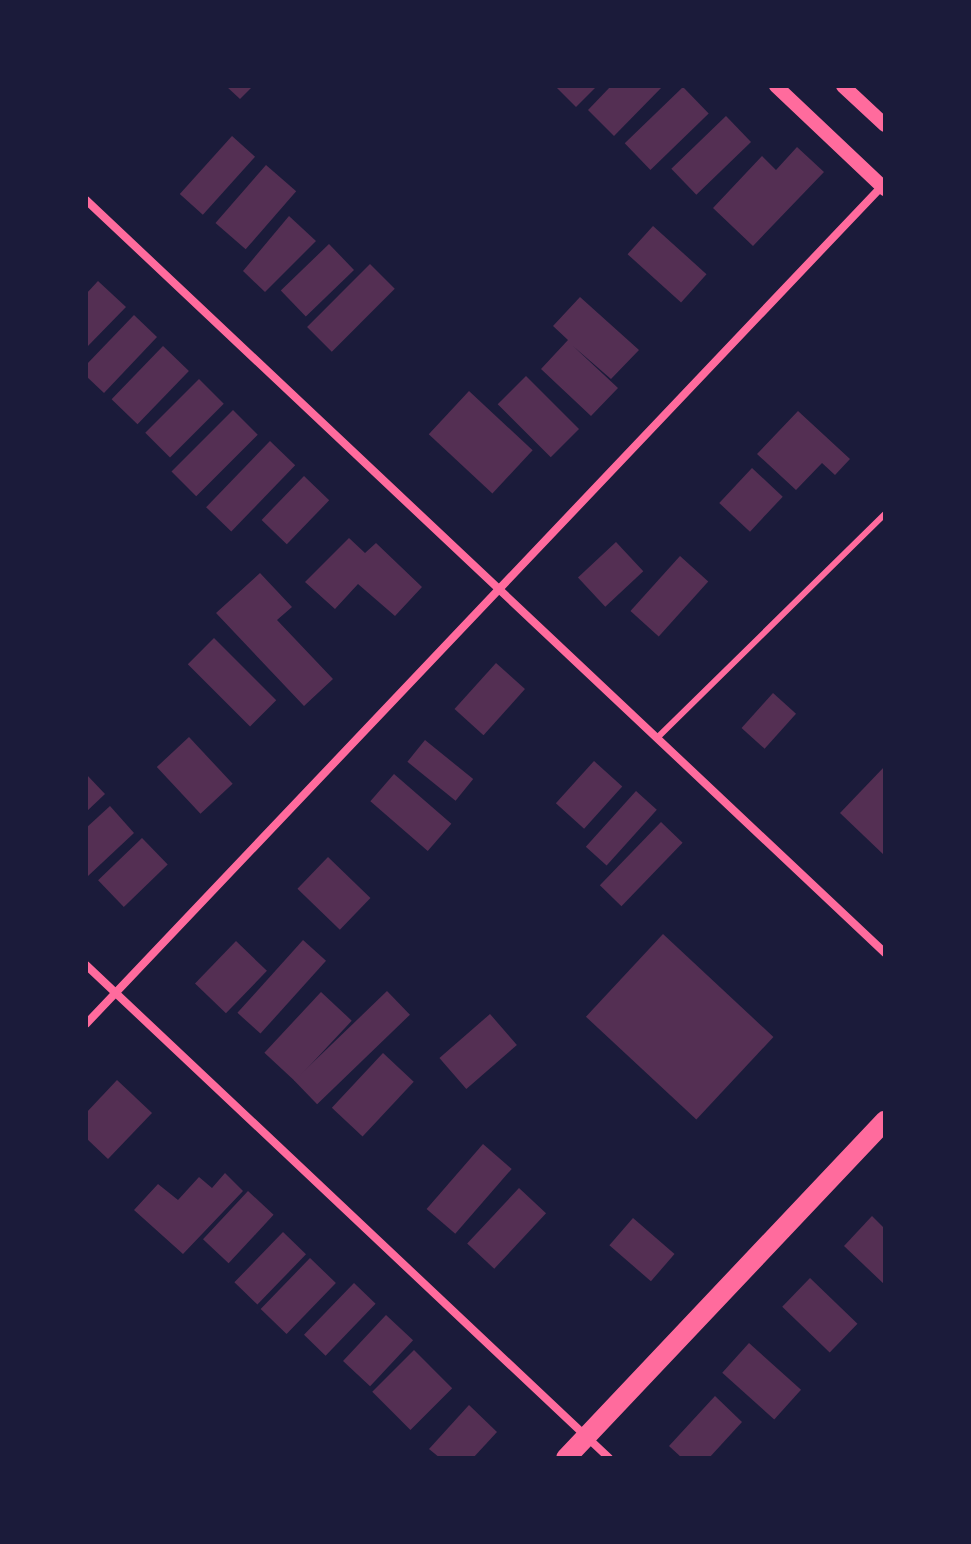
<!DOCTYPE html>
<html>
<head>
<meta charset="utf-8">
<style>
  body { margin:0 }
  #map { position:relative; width:971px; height:1544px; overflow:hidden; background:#1b1b3a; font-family:Overpass,sans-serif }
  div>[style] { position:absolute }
  .building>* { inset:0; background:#542f53; transform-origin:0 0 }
  .service>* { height:6px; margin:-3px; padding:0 3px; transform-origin:3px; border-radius:3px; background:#ff6b9d }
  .minor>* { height:8px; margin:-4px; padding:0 4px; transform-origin:4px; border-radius:4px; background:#ff6b9d }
  .tertiary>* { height:14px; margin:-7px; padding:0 7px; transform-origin:7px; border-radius:7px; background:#ff6b9d }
  .primary>* { height:20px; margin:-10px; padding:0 10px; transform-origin:10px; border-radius:10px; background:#ff6b9d }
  span { translate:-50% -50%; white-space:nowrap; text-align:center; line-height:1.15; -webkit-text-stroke:6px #1b1b3a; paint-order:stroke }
  .frame { position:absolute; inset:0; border:88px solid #1b1b3a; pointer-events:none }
</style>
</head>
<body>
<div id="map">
  <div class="building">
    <i style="clip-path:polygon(226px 86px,253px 86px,240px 99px)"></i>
    <i style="clip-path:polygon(555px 86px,597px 86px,576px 107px)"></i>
    <i style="clip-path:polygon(611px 86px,663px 86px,614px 136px,588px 110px)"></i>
    <i style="left:683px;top:87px;width:37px;height:81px;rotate:46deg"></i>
    <i style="left:726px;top:116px;width:36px;height:76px;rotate:46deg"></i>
    <i style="left:232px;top:136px;width:31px;height:78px;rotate:42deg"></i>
    <i style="clip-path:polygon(797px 147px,824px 172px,753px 246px,713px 208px,762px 156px,776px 170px)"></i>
    <i style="left:266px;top:165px;width:40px;height:77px;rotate:41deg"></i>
    <i style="clip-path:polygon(289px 216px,316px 241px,265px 292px,243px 271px)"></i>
    <i style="left:653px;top:226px;width:72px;height:38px;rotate:42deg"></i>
    <i style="left:329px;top:244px;width:36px;height:67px;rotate:46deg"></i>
    <i style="left:370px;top:264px;width:35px;height:89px;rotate:45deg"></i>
    <i style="clip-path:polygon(98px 281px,126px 307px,86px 348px,86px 294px)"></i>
    <i style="clip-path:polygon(580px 297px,639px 350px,611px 379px,573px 346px,618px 388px,591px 416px,541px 369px,568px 340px,553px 326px)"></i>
    <i style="clip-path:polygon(134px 315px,157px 337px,104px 393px,86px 376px,86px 365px)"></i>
    <i style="left:163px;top:346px;width:36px;height:74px;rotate:44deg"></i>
    <i style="left:526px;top:376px;width:75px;height:40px;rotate:45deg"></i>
    <i style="left:199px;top:379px;width:35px;height:76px;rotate:45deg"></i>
    <i style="left:469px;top:391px;width:87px;height:59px;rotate:43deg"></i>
    <i style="left:233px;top:410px;width:35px;height:87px;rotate:45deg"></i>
    <i style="clip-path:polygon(798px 411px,850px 459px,835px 475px,822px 463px,796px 490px,757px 454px)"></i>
    <i style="left:270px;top:441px;width:35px;height:92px;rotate:44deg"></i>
    <i style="left:752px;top:468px;width:42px;height:48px;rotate:43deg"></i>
    <i style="left:304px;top:476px;width:35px;height:61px;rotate:44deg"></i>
    <i style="clip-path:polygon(349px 538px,365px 553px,376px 543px,422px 587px,395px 616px,358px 584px,335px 609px,305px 582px)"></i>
    <i style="left:616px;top:542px;width:40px;height:52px;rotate:47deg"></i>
    <i style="left:680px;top:556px;width:38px;height:74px;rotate:42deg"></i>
    <i style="clip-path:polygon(260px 573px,292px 607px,277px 620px,333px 679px,304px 706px,216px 613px)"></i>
    <i style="left:214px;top:638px;width:88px;height:37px;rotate:45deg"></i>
    <i style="left:496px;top:663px;width:39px;height:62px;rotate:42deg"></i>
    <i style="left:773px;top:693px;width:31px;height:47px;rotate:42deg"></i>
    <i style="left:189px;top:737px;width:64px;height:44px;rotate:47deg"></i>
    <i style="left:425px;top:740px;width:62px;height:28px;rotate:39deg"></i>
    <i style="left:594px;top:761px;width:38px;height:57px;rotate:42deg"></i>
    <i style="clip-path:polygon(885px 766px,885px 856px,840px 813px)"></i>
    <i style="clip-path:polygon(86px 774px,105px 794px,86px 812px)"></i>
    <i style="left:394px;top:774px;width:76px;height:36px;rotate:41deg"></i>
    <i style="left:636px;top:791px;width:28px;height:75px;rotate:42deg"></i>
    <i style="clip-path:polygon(110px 806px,134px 833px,88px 876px,86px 828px)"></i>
    <i style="left:661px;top:822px;width:30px;height:88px;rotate:44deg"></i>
    <i style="left:142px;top:838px;width:37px;height:61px;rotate:46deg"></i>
    <i style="left:328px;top:857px;width:59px;height:44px;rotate:44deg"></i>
    <i style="left:663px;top:934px;width:151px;height:113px;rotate:43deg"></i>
    <i style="left:303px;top:940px;width:31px;height:98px;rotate:42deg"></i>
    <i style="left:236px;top:941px;width:43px;height:59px;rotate:44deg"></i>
    <i style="left:387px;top:991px;width:33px;height:129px;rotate:46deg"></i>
    <i style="left:321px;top:992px;width:42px;height:83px;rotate:43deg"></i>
    <i style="left:490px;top:1014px;width:41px;height:67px;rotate:49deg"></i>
    <i style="left:383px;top:1053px;width:42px;height:75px;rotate:43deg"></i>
    <i style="clip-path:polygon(117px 1080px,152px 1113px,108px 1159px,86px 1138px,86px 1113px)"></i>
    <i style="left:483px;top:1144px;width:38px;height:86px;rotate:41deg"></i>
    <i style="clip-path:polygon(225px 1173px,243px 1191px,183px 1254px,134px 1210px,158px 1184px,178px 1200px,199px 1177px,212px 1188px)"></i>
    <i style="left:519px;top:1188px;width:37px;height:76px;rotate:43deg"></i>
    <i style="left:248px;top:1191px;width:35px;height:66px;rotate:43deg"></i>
    <i style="clip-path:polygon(872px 1216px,885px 1229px,885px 1285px,844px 1246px)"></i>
    <i style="left:633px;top:1218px;width:55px;height:36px;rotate:41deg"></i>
    <i style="left:283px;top:1232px;width:32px;height:70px;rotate:44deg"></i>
    <i style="left:310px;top:1258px;width:36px;height:71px;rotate:44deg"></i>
    <i style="left:810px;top:1278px;width:66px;height:40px;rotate:44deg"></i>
    <i style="left:354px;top:1283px;width:30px;height:72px;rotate:44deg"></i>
    <i style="left:386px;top:1315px;width:37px;height:63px;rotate:43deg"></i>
    <i style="left:749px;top:1343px;width:70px;height:40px;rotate:42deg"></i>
    <i style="left:414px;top:1350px;width:54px;height:59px;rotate:45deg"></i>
    <i style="clip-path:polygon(715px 1396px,742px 1422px,709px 1458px,682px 1458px,669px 1446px)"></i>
    <i style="clip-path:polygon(469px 1405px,497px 1432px,473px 1458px,440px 1458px,429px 1449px)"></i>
  </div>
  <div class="service">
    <i style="left:657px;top:738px;width:320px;rotate:-44.5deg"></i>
  </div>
  <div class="minor">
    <i style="left:86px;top:200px;width:1098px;rotate:43.3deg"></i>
    <i style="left:86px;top:965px;width:719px;rotate:43.31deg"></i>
    <i style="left:86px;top:1024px;width:1156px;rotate:-46.47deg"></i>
  </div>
  <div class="tertiary">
    <i style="left:776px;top:86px;width:150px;rotate:43.4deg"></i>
    <i style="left:843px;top:86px;width:57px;rotate:42.9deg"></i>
  </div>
  <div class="primary">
    <i style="left:566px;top:1458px;width:464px;rotate:-46.6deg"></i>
  </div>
  <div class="frame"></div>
</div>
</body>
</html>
